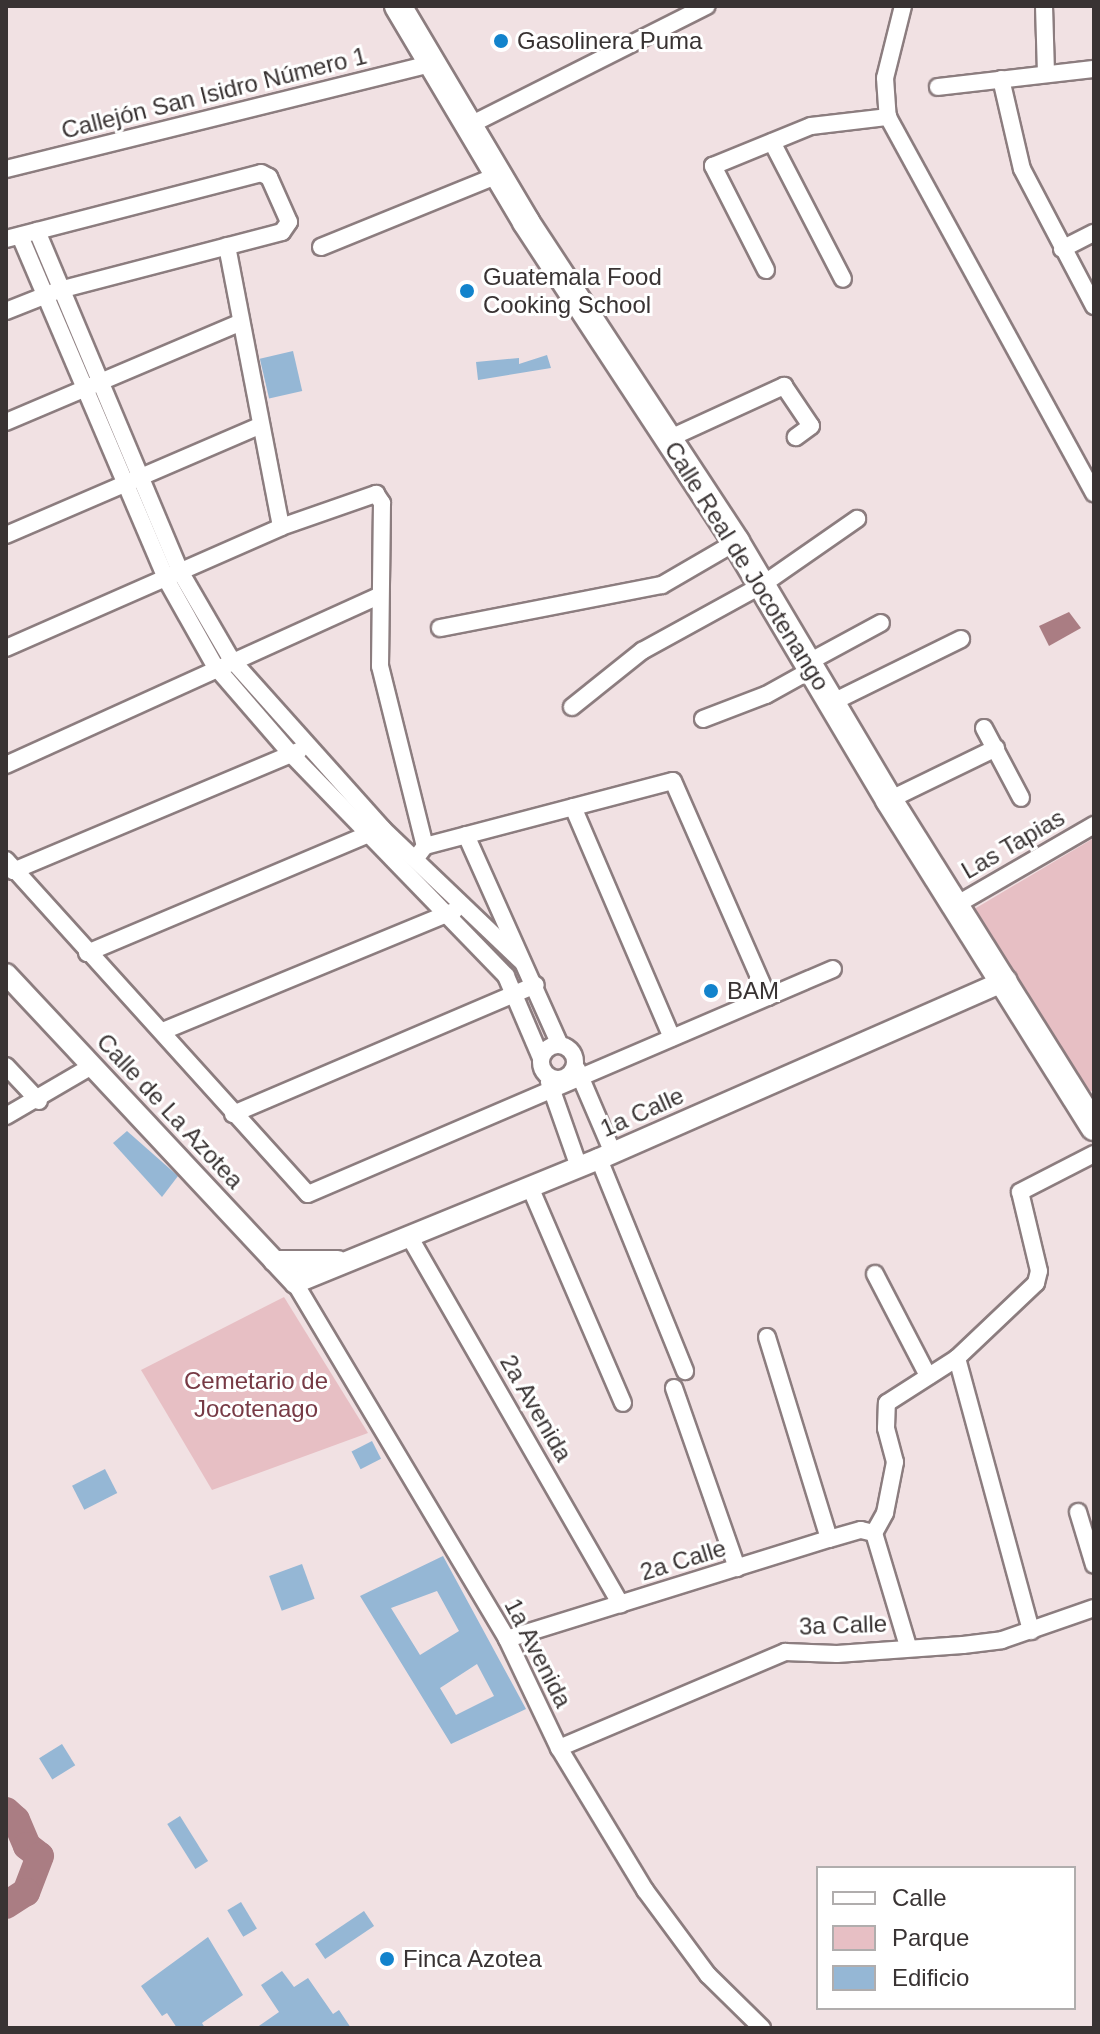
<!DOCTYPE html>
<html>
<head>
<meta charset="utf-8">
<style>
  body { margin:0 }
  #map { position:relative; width:1100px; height:2034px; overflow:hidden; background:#f1e1e3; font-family:Helvetica,sans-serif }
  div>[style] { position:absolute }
  .green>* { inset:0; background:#e7bfc4 }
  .water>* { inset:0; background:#aa7d83 }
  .river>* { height:28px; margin:-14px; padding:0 14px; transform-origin:14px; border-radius:14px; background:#aa7d83 }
  .building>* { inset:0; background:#95b7d5; transform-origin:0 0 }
  .roads { filter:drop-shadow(2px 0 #8c7d7f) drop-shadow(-2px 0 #8c7d7f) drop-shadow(0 2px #8c7d7f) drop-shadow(0 -2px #8c7d7f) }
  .minor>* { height:16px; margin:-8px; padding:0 8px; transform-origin:8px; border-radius:8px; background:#fff }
  .minor>.ring { margin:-8px; padding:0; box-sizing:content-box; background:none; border:16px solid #fff; border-radius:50% }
  .tertiary>* { height:20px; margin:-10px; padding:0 10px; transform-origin:10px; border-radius:10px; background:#fff }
  .primary>* { height:26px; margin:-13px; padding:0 13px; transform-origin:13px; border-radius:13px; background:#fff }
  .dots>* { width:22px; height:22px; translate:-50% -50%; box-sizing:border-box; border:4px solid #fff; border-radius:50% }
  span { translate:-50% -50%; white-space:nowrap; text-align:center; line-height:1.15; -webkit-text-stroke:6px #fff; paint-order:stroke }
  .poi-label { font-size:24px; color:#393333 }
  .left { translate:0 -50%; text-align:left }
  .street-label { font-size:24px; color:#393333 }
  .park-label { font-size:24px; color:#773a45 }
  .frame { position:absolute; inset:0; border:8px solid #393333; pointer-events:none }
  .legend { position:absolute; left:816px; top:1866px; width:260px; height:144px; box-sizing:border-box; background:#fff; border:2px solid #b0adad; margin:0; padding:10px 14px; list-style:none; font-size:24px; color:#393333 }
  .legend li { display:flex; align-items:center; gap:16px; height:40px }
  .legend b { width:40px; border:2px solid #b0adad }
</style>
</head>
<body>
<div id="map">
  <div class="green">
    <i style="clip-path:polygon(1094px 838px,1094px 1090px,1086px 1093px,971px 911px)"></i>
    <i style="clip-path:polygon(284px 1297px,368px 1433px,212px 1490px,141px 1370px)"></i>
  </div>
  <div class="water">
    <i style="clip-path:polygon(1069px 612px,1081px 628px,1049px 646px,1039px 626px)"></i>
  </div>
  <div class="river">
    <i style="left:6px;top:1811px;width:13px;rotate:42deg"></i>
    <i style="left:16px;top:1820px;width:28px;rotate:67deg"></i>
    <i style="left:27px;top:1846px;width:16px;rotate:38deg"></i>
    <i style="left:40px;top:1856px;width:39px;rotate:111deg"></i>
    <i style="left:26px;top:1892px;width:24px;rotate:147deg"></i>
  </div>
  <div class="building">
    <i style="left:293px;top:351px;width:41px;height:34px;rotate:77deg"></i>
    <i style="clip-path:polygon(547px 355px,551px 368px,478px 380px,476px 362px,519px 358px,519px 364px)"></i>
    <i style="clip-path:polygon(127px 1131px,178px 1176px,162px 1197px,113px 1143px)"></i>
    <i style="left:372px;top:1441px;width:20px;height:23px;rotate:63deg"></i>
    <i style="left:105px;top:1469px;width:27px;height:37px;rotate:63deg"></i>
    <i style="clip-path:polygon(evenodd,443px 1556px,526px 1709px,451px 1744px,360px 1596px,443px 1556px,437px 1591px,459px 1631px,420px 1655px,391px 1608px,437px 1591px,443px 1556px,477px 1664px,494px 1696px,456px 1715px,440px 1688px,477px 1664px)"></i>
    <i style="left:302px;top:1564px;width:37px;height:35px;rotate:70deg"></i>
    <i style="left:62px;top:1744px;width:25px;height:27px;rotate:58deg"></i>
    <i style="left:180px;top:1816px;width:53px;height:15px;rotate:58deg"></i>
    <i style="left:241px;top:1902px;width:31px;height:16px;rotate:59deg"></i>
    <i style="left:364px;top:1911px;width:18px;height:59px;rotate:56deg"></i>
    <i style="clip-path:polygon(208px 1937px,243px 1995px,202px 2023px,205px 2028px,177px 2028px,167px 2013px,162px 2016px,141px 1986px)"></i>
    <i style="clip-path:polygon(282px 1971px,294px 1987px,308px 1978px,333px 2014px,339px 2010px,351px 2028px,256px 2028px,279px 2012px,261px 1985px)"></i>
  </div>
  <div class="roads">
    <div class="minor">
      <i style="left:903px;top:6px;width:74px;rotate:104deg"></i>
      <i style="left:885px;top:78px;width:39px;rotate:86deg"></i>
      <i style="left:888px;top:117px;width:429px;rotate:61.3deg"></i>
      <i style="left:1044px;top:6px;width:68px;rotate:88.3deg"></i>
      <i style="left:1001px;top:79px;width:92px;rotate:76.9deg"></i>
      <i style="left:1022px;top:169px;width:155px;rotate:62.3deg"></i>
      <i style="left:938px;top:87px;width:157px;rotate:-6.6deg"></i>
      <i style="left:468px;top:126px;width:267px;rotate:-26.7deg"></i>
      <i style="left:772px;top:142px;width:154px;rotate:62.6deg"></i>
      <i style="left:6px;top:169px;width:441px;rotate:-13.9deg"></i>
      <i style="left:37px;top:231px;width:371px;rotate:67.2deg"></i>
      <i style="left:181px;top:573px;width:99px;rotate:59.8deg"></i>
      <i style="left:231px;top:659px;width:228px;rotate:48.2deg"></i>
      <i style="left:383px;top:829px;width:190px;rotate:43.7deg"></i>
      <i style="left:20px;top:236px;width:373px;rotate:66.9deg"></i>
      <i style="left:166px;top:579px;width:100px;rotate:60.6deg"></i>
      <i style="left:215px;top:666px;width:116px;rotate:49.2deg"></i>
      <i style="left:291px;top:754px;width:309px;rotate:45.9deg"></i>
      <i style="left:506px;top:976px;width:89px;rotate:66.9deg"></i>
      <i style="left:6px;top:239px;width:263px;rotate:-14.5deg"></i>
      <i style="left:261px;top:173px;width:9px;rotate:27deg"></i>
      <i style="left:269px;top:177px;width:49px;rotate:66deg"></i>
      <i style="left:289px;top:222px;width:12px;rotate:125deg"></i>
      <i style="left:282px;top:232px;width:230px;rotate:165.4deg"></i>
      <i style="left:59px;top:290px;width:57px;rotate:158.4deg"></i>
      <i style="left:227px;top:246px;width:286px;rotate:79.1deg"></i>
      <i style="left:321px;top:247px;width:191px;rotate:-22.1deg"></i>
      <i style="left:1062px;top:249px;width:36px;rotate:-27deg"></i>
      <i style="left:766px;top:270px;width:117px;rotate:-117deg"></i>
      <i style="left:713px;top:166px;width:106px;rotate:-22.2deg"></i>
      <i style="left:811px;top:126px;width:78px;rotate:-6.7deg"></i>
      <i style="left:6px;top:422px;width:253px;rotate:-23deg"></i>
      <i style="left:668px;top:439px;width:128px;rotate:-24.6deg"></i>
      <i style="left:784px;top:386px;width:48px;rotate:56deg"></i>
      <i style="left:811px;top:426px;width:19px;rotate:144deg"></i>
      <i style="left:6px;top:535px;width:275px;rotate:-23.3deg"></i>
      <i style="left:440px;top:628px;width:226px;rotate:-11deg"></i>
      <i style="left:662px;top:585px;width:86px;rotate:-30.2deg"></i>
      <i style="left:6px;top:648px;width:300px;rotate:-23.7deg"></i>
      <i style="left:281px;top:527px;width:101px;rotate:-19.2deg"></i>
      <i style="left:376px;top:494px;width:11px;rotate:56deg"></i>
      <i style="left:382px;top:503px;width:163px;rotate:90.7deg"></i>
      <i style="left:380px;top:666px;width:186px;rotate:76deg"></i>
      <i style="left:807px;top:663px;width:84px;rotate:-28.4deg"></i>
      <i style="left:831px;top:703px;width:145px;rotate:-26.2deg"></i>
      <i style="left:572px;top:707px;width:90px;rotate:-38.7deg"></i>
      <i style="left:642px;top:651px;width:137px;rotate:-28.8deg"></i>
      <i style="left:762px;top:585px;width:116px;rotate:-34.8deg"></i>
      <i style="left:703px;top:719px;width:67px;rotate:-20.9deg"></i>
      <i style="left:766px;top:695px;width:51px;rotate:-29.1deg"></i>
      <i style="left:984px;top:728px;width:79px;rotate:62.1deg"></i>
      <i style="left:6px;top:765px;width:409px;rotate:-24.4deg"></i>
      <i style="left:889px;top:800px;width:119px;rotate:-25.9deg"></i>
      <i style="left:573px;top:807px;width:251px;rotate:66.8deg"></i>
      <i style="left:466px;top:835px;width:230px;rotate:65.9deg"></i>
      <i style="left:419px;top:854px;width:10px;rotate:-53deg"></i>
      <i style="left:425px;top:846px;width:256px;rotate:-14.7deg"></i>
      <i style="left:673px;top:781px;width:236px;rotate:66.3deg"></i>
      <i style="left:6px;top:860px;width:450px;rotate:47.9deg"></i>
      <i style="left:308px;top:1194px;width:571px;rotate:-23.2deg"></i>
      <i style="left:13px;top:871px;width:310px;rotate:-22.8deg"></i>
      <i style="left:956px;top:905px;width:160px;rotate:-30.1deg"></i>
      <i style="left:87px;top:953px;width:314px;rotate:-22.9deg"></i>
      <i style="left:163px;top:1031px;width:315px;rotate:-22.4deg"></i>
      <i class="ring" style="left:541px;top:1045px;width:18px;height:18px"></i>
      <i style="left:6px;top:1066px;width:48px;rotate:46.7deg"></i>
      <i style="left:577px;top:1069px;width:91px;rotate:66.8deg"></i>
      <i style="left:549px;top:1082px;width:90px;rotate:70.6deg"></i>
      <i style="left:233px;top:1114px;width:329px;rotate:-23.1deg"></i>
      <i style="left:6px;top:1116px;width:99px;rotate:-30.2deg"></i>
      <i style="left:599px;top:1159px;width:229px;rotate:67.9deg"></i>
      <i style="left:530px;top:1187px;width:235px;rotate:66.7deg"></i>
      <i style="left:409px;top:1236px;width:425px;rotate:60.1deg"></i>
      <i style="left:875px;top:1274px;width:115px;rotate:62.5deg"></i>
      <i style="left:295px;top:1283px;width:414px;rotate:59.2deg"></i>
      <i style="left:507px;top:1639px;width:121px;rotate:64.5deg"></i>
      <i style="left:559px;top:1748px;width:166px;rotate:58.8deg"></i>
      <i style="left:645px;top:1890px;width:106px;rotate:53.5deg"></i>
      <i style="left:708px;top:1975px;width:76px;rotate:44.5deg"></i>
      <i style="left:767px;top:1337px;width:211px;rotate:72.9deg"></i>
      <i style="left:957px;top:1358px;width:283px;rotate:74.8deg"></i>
      <i style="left:674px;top:1388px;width:191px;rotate:70.7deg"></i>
      <i style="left:1078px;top:1512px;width:55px;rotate:73.2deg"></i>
      <i style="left:874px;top:1533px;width:23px;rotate:-61deg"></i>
      <i style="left:885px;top:1513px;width:52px;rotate:-78.9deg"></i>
      <i style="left:895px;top:1462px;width:35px;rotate:-105deg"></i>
      <i style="left:886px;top:1428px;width:25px;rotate:-88deg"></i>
      <i style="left:887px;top:1403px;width:83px;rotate:-32.7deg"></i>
      <i style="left:957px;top:1358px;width:109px;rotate:-43.5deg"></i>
      <i style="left:1036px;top:1283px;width:12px;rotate:-76deg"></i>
      <i style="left:1039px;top:1271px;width:81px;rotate:-103.5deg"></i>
      <i style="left:1020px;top:1192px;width:83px;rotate:-27.2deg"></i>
      <i style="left:874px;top:1533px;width:118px;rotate:73.3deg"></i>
      <i style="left:507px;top:1639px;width:337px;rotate:-17.3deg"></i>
      <i style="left:829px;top:1539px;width:33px;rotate:-16deg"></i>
      <i style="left:861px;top:1530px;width:13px;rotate:13deg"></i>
      <i style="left:559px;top:1748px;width:246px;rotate:-23deg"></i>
      <i style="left:785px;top:1652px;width:52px;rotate:2.2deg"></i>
      <i style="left:837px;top:1654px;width:126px;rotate:-4.1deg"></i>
      <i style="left:963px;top:1645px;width:39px;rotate:-7deg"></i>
      <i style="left:1002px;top:1640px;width:97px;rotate:-19.2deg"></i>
    </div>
    <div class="tertiary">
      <i style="left:6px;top:974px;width:423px;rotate:46.9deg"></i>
      <i style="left:295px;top:1283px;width:328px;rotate:-22.2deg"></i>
      <i style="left:599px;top:1159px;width:445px;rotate:-23.7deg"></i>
      <i style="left:274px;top:1261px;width:64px"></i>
    </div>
    <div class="primary">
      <i style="left:398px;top:6px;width:251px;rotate:59.3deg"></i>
      <i style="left:526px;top:222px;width:383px;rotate:56.7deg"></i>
      <i style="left:736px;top:542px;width:300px;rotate:59.3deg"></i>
      <i style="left:889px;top:800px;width:386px;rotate:57.9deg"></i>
    </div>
  </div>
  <div class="dots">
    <i style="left:501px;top:41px;background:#1283cc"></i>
    <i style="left:467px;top:291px;background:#1283cc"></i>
    <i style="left:711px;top:991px;background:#1283cc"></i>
    <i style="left:387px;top:1959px;background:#1283cc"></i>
  </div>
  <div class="poi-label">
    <span class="left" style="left:517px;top:41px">Gasolinera Puma</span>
    <span class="left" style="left:483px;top:291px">Guatemala Food<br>Cooking School</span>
    <span class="left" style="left:727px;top:991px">BAM</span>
    <span class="left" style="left:403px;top:1959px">Finca Azotea</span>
  </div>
  <div class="street-label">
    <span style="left:214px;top:93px;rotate:-14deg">Callejón San Isidro Número 1</span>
    <span style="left:747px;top:566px;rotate:58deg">Calle Real de Jocotenango</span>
    <span style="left:1013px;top:844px;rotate:-30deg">Las Tapias</span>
    <span style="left:170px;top:1111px;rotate:47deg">Calle de La Azotea</span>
    <span style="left:642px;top:1112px;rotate:-24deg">1a Calle</span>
    <span style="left:536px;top:1408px;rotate:60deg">2a Avenida</span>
    <span style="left:683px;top:1560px;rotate:-17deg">2a Calle</span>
    <span style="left:843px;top:1625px;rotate:-2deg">3a Calle</span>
    <span style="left:538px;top:1653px;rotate:63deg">1a Avenida</span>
  </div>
  <div class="park-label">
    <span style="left:256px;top:1395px">Cemetario de<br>Jocotenago</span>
  </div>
  <div class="frame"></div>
  <ul class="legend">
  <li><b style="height:10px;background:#fff"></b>Calle</li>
  <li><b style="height:22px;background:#e7bfc4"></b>Parque</li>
  <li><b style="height:22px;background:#95b7d5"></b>Edificio</li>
  </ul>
</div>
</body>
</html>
